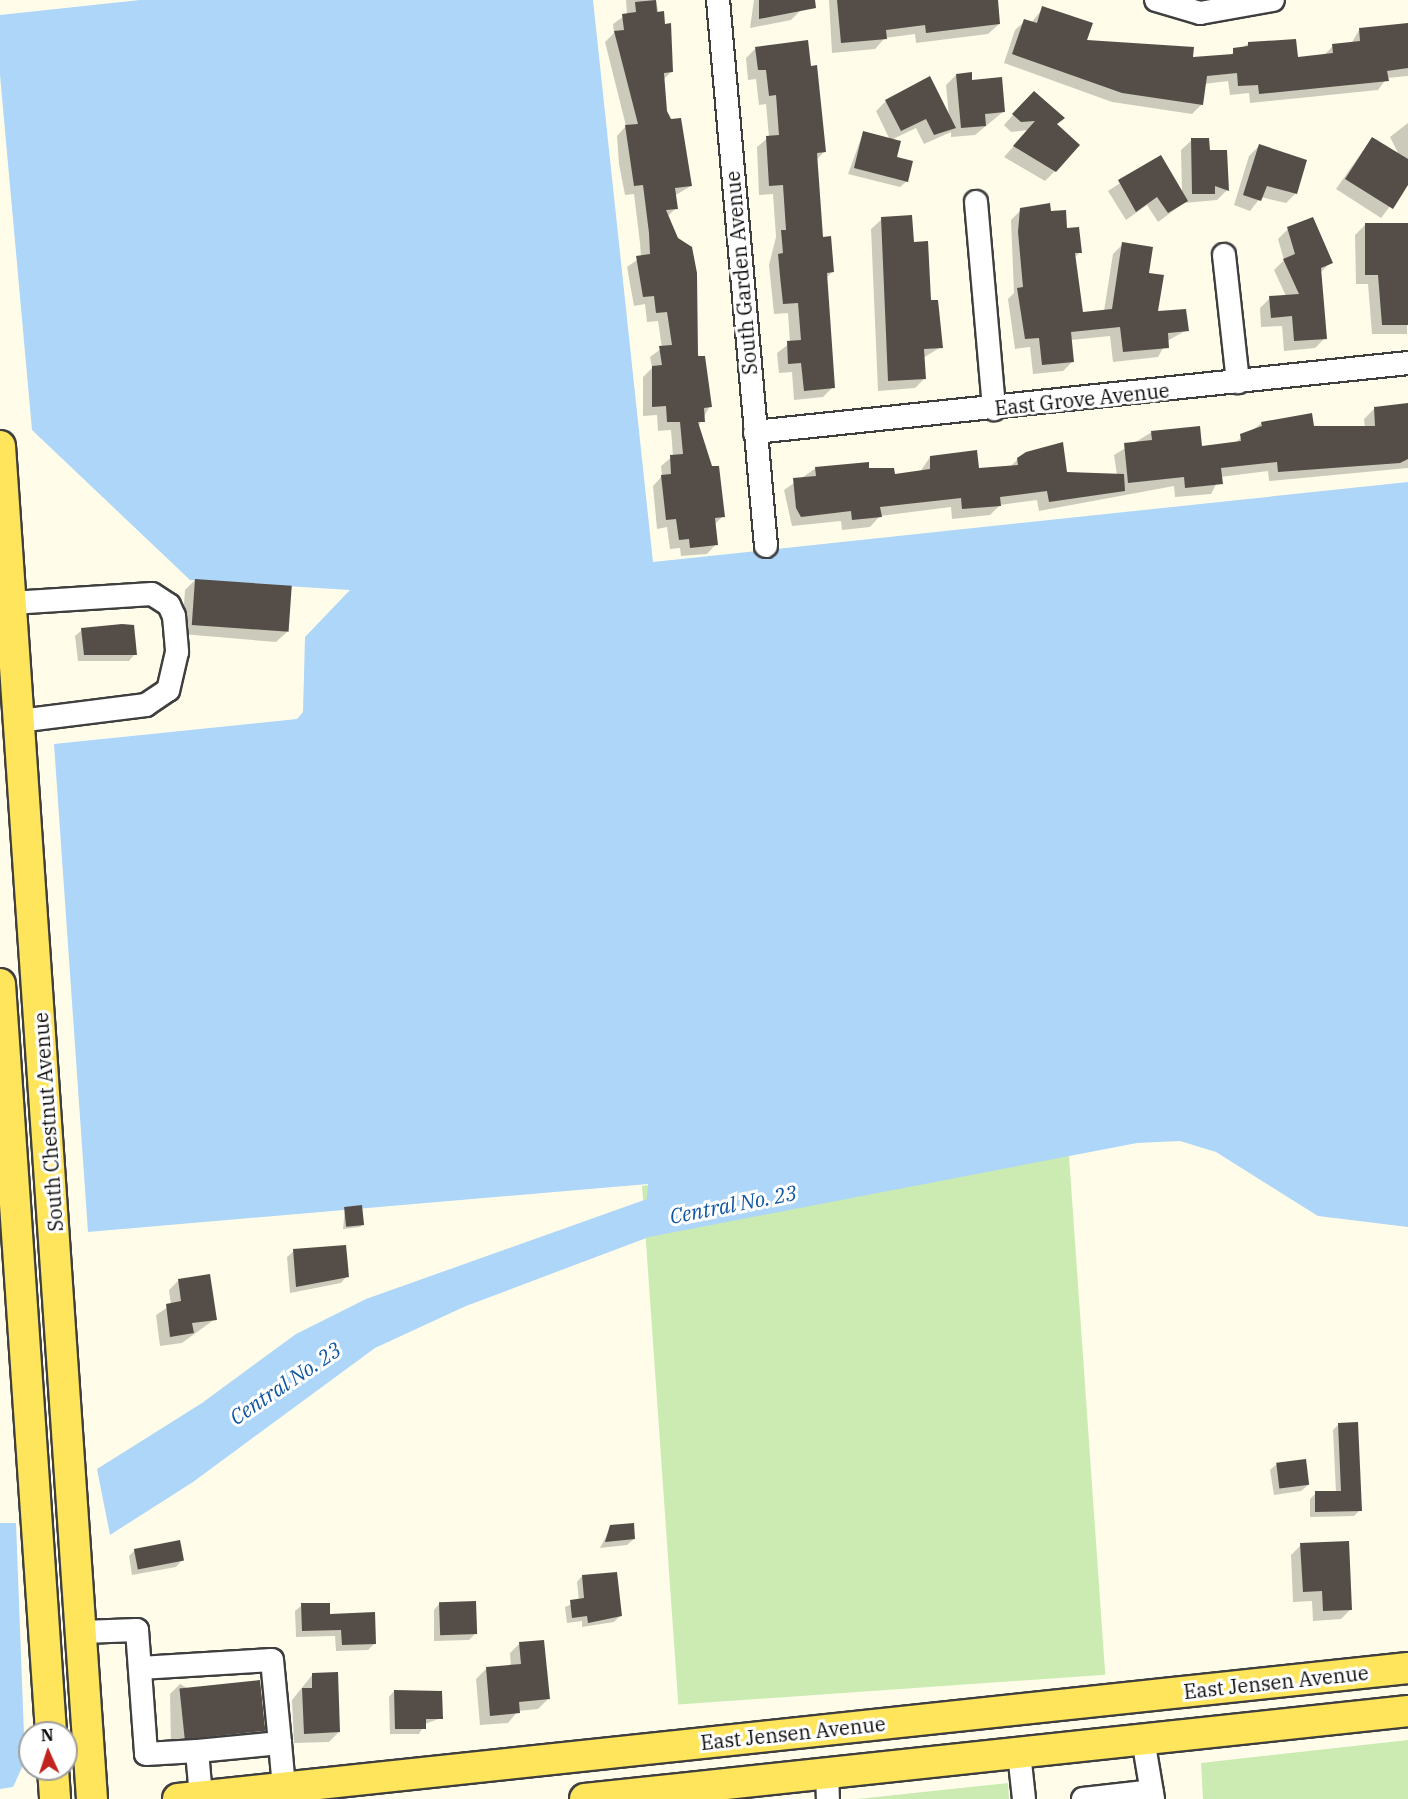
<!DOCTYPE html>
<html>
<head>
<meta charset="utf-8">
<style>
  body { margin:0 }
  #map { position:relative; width:1408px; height:1799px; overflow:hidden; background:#fffdea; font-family:"IBM Plex Serif",serif }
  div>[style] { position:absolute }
  .green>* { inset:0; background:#cbebb3; transform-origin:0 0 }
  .water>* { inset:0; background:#add6f9 }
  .shadow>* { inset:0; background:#0003 }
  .building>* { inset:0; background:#554e48; transform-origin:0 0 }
  .roads { filter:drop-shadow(2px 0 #3f3f3f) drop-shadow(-2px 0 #3f3f3f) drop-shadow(0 2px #3f3f3f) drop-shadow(0 -2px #3f3f3f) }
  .minor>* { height:22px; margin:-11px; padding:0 11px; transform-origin:11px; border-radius:11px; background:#fff }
  .major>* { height:30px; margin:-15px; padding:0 15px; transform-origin:15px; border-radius:15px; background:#ffe55b }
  span { translate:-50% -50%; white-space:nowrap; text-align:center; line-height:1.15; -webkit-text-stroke:6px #fff; paint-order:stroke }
  .street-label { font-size:20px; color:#0c0c0c }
  .water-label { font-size:21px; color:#1056a2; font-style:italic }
  .north { position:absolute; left:18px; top:1721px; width:60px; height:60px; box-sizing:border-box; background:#fff; border:2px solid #9e9e9e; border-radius:50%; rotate:357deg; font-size:16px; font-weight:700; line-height:24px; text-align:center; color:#0c0c0c }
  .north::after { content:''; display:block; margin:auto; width:21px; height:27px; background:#c1241e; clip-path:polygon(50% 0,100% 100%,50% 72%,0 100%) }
</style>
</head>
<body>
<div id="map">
  <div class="green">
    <i style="left:1069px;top:1156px;width:520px;height:428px;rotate:86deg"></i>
    <i style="clip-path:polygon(1408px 1740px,1408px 1799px,1203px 1799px,1201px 1763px)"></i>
    <i style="clip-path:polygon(1008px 1783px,1009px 1799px,857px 1799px)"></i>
  </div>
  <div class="water">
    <i style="clip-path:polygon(140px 0,593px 0,653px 562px,1408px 482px,1408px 1227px,1318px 1216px,1216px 1152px,1180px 1141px,1137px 1143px,649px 1237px,466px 1306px,375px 1348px,193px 1482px,110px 1535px,97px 1469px,202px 1403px,296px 1334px,366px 1299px,647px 1199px,648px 1184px,88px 1232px,54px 744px,297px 719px,303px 712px,305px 637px,350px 590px,190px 580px,32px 430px,0 75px,0 15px)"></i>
    <i style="clip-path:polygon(0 1523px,16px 1523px,25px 1761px,13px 1787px,0 1789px)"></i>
  </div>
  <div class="shadow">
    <i style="clip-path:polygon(626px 0,656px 0,671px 72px,663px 80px,666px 112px,691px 186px,674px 196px,676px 208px,667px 217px,710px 406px,698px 427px,723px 516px,714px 525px,716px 544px,707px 554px,681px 556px,680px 548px,670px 549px,667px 527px,657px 529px,653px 486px,662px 476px,661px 466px,673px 456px,671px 430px,658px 431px,657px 415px,643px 416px,643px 377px,652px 368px,650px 357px,662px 348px,658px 321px,647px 322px,645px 304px,634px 306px,627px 267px,641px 257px,640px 243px,634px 194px,625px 195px,619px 164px,617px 136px,626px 126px,605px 42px,614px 33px,613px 24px,627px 14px)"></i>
    <i style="clip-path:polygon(754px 0,800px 0,801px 10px,791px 20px,750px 28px)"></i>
    <i style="clip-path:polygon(829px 0,997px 0,999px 24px,988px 34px,916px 43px,915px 34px,885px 38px,875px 49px,832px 53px)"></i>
    <i style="clip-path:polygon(1043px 8px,1085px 41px,1191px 59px,1228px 56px,1248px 44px,1296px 58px,1323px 56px,1333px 46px,1351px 44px,1359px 30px,1408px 29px,1408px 76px,1387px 78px,1378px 90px,1250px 103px,1249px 93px,1230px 95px,1228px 81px,1204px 84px,1202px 104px,1192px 114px,1112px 102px,1004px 63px,1015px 30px,1025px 21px,1031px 23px)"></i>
    <i style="clip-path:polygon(756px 48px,825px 151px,816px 160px,822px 238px,832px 272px,826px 278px,833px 387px,823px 397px,794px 400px,792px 372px,779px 373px,777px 353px,790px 343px,788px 313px,774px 314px,769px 265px,776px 237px,773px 194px,759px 195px,757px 147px,769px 137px,766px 104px,759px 105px,756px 79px,748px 80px,746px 58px)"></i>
    <i style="clip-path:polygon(956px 75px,1004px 111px,975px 135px,951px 137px,951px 132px,924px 144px,916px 128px,891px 140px,907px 181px,900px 187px,848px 174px,863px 133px,890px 140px,876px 111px,886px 101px,949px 117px,946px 85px)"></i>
    <i style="clip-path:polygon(1024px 103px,1063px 118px,1056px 125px,1055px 171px,1045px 181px,1004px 157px,1028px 130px,1011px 132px,1004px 125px)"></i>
    <i style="clip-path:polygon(1408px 123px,1408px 183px,1381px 218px,1336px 189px,1372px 138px,1399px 155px,1390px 137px)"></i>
    <i style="clip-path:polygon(1192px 140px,1208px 151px,1227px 190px,1217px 200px,1184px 203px,1158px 222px,1147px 205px,1126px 220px,1108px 191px,1160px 157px,1182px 194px,1181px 150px)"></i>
    <i style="clip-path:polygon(1259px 146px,1296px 193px,1286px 203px,1261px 197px,1250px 211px,1234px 205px,1249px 156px)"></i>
    <i style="clip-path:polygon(1021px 210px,1049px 213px,1080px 252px,1074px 258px,1082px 314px,1104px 311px,1113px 254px,1123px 244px,1147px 274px,1156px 313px,1187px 330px,1167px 341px,1158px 357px,1113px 362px,1110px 336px,1071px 340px,1073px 361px,1063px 371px,1033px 374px,1030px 347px,1015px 349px,1008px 299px,1014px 293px,1011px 220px)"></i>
    <i style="clip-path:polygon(882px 219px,913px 243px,941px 347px,923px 358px,925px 378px,915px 388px,878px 391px,871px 229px)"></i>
    <i style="clip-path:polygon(1365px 225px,1408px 225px,1407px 334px,1372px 334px,1368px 284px,1356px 284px,1355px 235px)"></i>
    <i style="clip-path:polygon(1288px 229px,1331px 262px,1320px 273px,1325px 338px,1315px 348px,1284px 351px,1282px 326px,1261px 327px,1260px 308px,1270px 298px,1286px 296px,1274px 270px,1284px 260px,1278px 239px)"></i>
    <i style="clip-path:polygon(1408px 405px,1408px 468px,1269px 481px,1268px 471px,1220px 477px,1211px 494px,1175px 497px,1174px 486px,1039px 511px,1037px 500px,1000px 505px,990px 515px,952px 519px,951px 507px,880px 516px,870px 527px,842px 530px,841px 521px,792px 526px,784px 490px,816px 468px,894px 475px,920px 472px,930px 457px,977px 470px,1010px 467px,1018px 459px,1065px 474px,1117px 475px,1114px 455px,1152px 432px,1201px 448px,1233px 444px,1262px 423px,1365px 428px,1364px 419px,1374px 409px)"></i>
    <i style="clip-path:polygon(195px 580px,287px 632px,276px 642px,182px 634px,185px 590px)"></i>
    <i style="clip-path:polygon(82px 630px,135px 654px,129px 661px,78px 661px,75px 636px)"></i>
    <i style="clip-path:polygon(345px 1208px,363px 1225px,360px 1227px,343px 1229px)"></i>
    <i style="clip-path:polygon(294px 1251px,347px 1276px,341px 1283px,290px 1293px,287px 1257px)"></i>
    <i style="clip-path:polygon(179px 1280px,215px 1319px,182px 1343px,160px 1346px,156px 1315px,171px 1305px,169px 1290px)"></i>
    <i style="clip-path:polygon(1339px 1424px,1360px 1510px,1354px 1516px,1310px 1517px,1310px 1499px,1316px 1493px,1336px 1493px,1333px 1430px)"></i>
    <i style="clip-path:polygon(1277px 1464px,1308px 1485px,1301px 1491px,1274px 1495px,1270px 1470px)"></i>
    <i style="clip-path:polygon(611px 1527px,634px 1539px,627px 1545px,600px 1548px)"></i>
    <i style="clip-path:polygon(1301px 1545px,1351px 1609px,1341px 1619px,1313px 1621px,1312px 1601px,1293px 1602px,1291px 1555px)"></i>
    <i style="clip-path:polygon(135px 1550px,182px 1560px,176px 1567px,132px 1575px,129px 1556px)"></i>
    <i style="clip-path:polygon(582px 1576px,620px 1616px,614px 1622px,582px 1627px,582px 1621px,567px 1623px,565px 1607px,579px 1601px,577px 1582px)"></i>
    <i style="clip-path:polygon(440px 1603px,475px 1634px,469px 1640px,434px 1641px,434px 1610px)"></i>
    <i style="clip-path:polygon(302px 1605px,329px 1615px,374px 1644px,368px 1650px,336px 1651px,335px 1636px,296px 1637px,295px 1611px)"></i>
    <i style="clip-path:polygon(520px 1643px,548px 1699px,538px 1709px,518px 1711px,508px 1723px,480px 1725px,476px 1679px,486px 1669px,511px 1667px,510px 1653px)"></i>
    <i style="clip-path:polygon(313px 1674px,339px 1732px,329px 1742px,294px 1743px,292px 1700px)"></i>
    <i style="clip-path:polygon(180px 1684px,264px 1730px,254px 1740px,171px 1747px,170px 1694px)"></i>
    <i style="clip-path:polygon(394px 1691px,441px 1718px,425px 1724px,419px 1734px,390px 1734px,389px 1697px)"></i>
  </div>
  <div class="building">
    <i style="clip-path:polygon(656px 0,657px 12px,664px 11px,665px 24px,671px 23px,673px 72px,664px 73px,667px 111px,671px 119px,681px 118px,692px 186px,675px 188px,678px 209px,666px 210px,678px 238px,692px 247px,697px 273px,698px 356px,705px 356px,712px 407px,704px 408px,705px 422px,698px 422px,712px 466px,719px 466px,725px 517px,715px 518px,718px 545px,690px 548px,689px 539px,679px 540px,676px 519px,666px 520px,661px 475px,671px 474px,670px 455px,683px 454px,680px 422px,667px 422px,666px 406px,652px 407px,652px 366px,662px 365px,659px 346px,672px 345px,667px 312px,656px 313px,654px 296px,643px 297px,636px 256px,650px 254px,649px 233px,643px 185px,634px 186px,625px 125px,638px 124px,614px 31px,624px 30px,622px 14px,636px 12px,635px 2px)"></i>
    <i style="clip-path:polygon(759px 0,815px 0,816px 8px,759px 19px)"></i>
    <i style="clip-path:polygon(837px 0,998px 0,1000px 24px,926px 33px,925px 25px,886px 30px,887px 39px,841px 43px)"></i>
    <i style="clip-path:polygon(1042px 6px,1093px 23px,1087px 40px,1194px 47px,1193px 57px,1233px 54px,1233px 48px,1248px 46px,1248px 42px,1296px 39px,1298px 57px,1333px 53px,1332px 44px,1360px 41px,1359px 28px,1408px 23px,1408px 68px,1387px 71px,1389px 81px,1259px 94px,1258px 85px,1238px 86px,1237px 73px,1207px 76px,1203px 105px,1122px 93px,1012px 54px,1024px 19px,1037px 23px)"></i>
    <i style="clip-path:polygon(808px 40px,811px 66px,817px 65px,826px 152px,817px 153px,823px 237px,831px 236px,834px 272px,827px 273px,835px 388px,804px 391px,801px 363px,788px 364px,787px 341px,801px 340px,798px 303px,783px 304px,780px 276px,778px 254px,783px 253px,781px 230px,786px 230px,783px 185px,769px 186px,766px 136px,779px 135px,776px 95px,769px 96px,766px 70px,758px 70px,755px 47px)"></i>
    <i style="clip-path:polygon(972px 72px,972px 80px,1002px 77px,1005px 112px,985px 114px,986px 126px,961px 128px,956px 74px)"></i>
    <i style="clip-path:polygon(930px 76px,956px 128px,934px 135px,926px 119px,901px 131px,885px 100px)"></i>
    <i style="clip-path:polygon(1034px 91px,1065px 118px,1057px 124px,1080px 145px,1056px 172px,1013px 146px,1035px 121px,1021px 122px,1012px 114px)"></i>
    <i style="clip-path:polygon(863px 131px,901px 141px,897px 157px,913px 161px,908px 182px,854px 168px)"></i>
    <i style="clip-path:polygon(1372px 137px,1408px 159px,1408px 185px,1393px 209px,1345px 179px)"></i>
    <i style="clip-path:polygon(1191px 138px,1209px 138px,1210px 150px,1227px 150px,1229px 191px,1215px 186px,1215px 194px,1192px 194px)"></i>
    <i style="clip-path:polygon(1259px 144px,1307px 160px,1297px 194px,1267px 186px,1261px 201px,1243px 195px)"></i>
    <i style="clip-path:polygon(1161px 155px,1188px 201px,1168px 213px,1157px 197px,1136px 212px,1118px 180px)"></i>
    <i style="clip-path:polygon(1050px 203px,1051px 211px,1066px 210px,1067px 228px,1079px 227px,1082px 253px,1075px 253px,1083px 312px,1112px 309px,1122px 242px,1153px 247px,1149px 273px,1164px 275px,1158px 311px,1186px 309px,1189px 331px,1168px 333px,1169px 348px,1123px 352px,1120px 327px,1071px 332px,1074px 362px,1042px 365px,1039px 338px,1025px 339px,1017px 288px,1023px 287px,1018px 232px,1020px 208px)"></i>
    <i style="clip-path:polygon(912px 215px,914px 242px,928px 241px,931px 300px,938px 300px,943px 348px,924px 349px,926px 379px,888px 381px,881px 217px)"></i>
    <i style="clip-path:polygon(1313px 217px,1333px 263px,1321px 268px,1327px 339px,1294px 341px,1292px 316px,1271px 318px,1269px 296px,1299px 294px,1283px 259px,1295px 254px,1287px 227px)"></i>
    <i style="clip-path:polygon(1365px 223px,1408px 223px,1408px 325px,1382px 325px,1378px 275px,1365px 275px)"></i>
    <i style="clip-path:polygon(1408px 403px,1408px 459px,1400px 463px,1278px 472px,1277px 462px,1221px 468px,1223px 484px,1185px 488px,1184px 477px,1128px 483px,1124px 443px,1152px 440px,1151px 431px,1200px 426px,1202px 446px,1241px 441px,1240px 434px,1262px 426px,1261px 422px,1312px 413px,1314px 426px,1375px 426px,1374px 407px)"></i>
    <i style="clip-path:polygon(1063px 442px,1067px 472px,1124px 474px,1125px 491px,1049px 502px,1047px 491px,1000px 497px,1001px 506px,962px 509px,961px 498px,880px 507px,882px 517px,852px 520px,851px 511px,801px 517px,796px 508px,793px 478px,816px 476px,815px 467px,869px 462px,869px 468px,894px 468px,895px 474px,930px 469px,930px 456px,977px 450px,979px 468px,1018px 465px,1017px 458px,1026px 452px)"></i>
    <i style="left:195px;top:579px;width:97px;height:46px;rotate:4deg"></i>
    <i style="clip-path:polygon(122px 624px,134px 625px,137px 655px,84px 655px,81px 628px)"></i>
    <i style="left:362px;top:1205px;width:20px;height:18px;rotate:84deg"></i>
    <i style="clip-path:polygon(346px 1245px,349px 1277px,296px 1287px,293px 1249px)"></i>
    <i style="clip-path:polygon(210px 1274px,217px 1320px,192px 1323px,194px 1333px,170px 1337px,166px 1304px,181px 1301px,178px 1279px)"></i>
    <i style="clip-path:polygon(1358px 1422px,1362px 1511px,1315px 1512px,1315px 1491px,1341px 1491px,1338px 1423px)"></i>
    <i style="left:1306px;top:1459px;width:26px;height:30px;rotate:83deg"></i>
    <i style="clip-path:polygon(634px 1523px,635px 1539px,605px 1542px,610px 1525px)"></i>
    <i style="left:180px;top:1540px;width:21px;height:47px;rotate:79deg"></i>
    <i style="clip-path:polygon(1349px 1541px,1352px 1610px,1323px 1611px,1322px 1591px,1303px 1592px,1300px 1543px)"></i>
    <i style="clip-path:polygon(617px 1572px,622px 1616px,588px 1623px,587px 1616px,572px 1618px,570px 1600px,584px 1598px,582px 1575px)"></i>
    <i style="left:476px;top:1601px;width:33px;height:37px;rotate:88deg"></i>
    <i style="clip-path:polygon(301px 1603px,330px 1603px,330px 1614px,375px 1612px,376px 1644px,342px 1645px,341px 1630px,302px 1631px)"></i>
    <i style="clip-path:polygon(544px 1640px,550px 1699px,519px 1702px,520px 1713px,490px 1716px,486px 1667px,521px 1664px,519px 1642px)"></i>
    <i style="clip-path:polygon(338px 1672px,340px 1732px,304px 1734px,302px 1688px,312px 1688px,312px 1673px)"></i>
    <i style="left:260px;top:1680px;width:51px;height:81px;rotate:84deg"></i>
    <i style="clip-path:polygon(394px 1690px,442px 1691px,443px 1719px,426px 1719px,426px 1729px,395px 1729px)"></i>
  </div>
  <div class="roads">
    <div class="minor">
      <i style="left:718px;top:0;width:548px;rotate:84.98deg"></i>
      <i style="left:1156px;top:0;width:46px;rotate:16.5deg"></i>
      <i style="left:1200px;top:13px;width:74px;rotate:-10.1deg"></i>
      <i style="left:976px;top:202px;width:208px;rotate:85deg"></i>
      <i style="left:1224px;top:255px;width:128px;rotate:83.7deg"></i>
      <i style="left:755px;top:432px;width:657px;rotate:-6.03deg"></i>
      <i style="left:11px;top:603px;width:141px;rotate:-3.7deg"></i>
      <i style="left:152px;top:594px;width:20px;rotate:33deg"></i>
      <i style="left:169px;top:605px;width:12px;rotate:66deg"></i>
      <i style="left:174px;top:616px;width:36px;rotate:85deg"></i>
      <i style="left:177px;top:652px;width:39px;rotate:103deg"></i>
      <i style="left:168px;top:690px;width:27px;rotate:146deg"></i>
      <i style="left:146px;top:705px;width:127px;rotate:172.8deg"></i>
      <i style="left:83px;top:1632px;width:54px;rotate:-2.1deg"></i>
      <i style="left:137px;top:1630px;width:124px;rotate:85.8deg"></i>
      <i style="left:146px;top:1754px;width:51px;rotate:-3.4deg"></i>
      <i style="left:197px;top:1751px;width:46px;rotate:85deg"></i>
      <i style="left:140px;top:1668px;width:132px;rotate:-3.5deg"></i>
      <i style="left:272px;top:1660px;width:83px;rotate:84.5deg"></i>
      <i style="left:280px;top:1743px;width:83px;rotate:174.5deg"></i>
      <i style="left:1143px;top:1739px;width:61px;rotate:80.5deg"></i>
      <i style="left:280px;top:1743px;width:45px;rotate:84.9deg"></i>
      <i style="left:1019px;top:1753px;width:46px;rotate:83.8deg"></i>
      <i style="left:827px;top:1773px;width:26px;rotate:88deg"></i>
      <i style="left:1083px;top:1799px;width:69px;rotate:-6.6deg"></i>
    </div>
    <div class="major">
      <i style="left:0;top:446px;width:1356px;rotate:86.11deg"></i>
      <i style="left:0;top:984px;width:751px;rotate:86.1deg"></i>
      <i style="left:53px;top:1769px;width:30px;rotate:86deg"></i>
      <i style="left:178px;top:1799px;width:1237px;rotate:-6.08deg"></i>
      <i style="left:585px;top:1799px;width:828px;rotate:-6.1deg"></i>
    </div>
  </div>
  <div class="street-label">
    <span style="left:741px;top:273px;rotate:-95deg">South Garden Avenue</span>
    <span style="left:1082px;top:399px;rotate:-6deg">East Grove Avenue</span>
    <span style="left:48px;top:1122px;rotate:-94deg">South Chestnut Avenue</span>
    <span style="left:1276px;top:1682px;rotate:-6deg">East Jensen Avenue</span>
    <span style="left:793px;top:1733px;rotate:-6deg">East Jensen Avenue</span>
  </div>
  <div class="water-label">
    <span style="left:733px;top:1204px;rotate:-11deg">Central No. 23</span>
    <span style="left:285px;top:1383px;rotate:-34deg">Central No. 23</span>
  </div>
  <div class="north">N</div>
</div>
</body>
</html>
